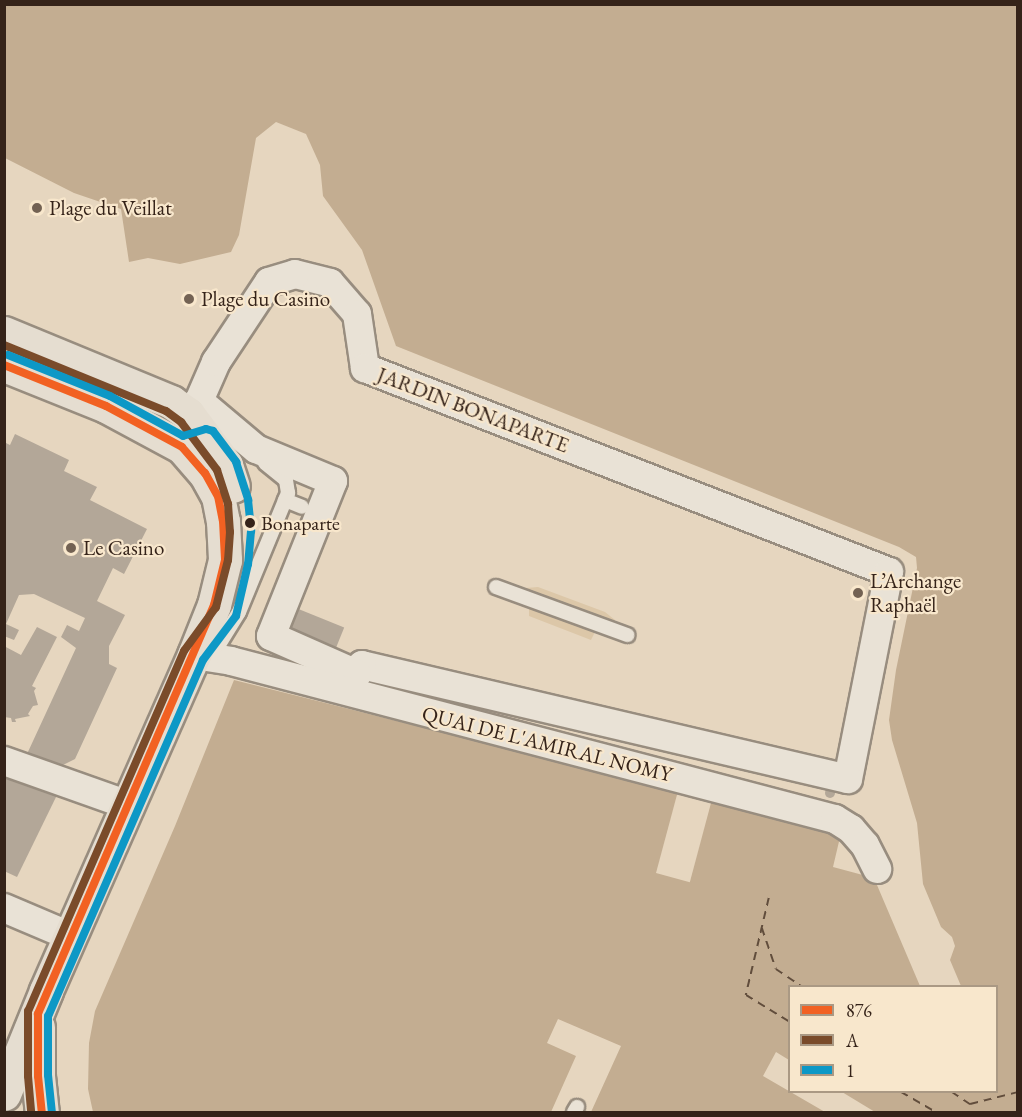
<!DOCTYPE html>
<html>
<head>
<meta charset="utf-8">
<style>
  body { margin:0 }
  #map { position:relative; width:1022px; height:1117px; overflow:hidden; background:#e6d6bf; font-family:"EB Garamond",serif }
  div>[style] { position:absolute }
  .green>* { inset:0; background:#dcc7a8 }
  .water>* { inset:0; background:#c3ad91 }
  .pier>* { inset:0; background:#e6d6bf; transform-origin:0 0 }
  .ferry>* { height:1.5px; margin-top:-0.75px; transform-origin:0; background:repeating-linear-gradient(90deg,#614d3c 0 8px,transparent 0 14px) }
  .building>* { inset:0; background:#b3a798; transform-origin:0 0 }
  .round { border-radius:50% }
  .roads { filter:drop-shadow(2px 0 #988d7f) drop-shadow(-2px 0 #988d7f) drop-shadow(0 2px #988d7f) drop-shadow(0 -2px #988d7f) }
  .lane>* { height:14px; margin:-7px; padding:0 7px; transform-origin:7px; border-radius:7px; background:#e9e2d6 }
  .street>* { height:28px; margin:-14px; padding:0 14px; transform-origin:14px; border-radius:14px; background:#e9e2d6 }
  .primary>* { height:33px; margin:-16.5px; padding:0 16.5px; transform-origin:16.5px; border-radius:16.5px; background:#e5ddd0 }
  .bus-1>* { height:8px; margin:-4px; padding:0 4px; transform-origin:4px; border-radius:4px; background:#f26122 }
  .bus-2>* { height:8px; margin:-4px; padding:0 4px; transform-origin:4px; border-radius:4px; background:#7a4b2a }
  .bus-3>* { height:8px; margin:-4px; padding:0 4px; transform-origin:4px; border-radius:4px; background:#0d98c6 }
  .dots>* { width:16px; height:16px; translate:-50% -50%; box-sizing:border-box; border:3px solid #f8e7cc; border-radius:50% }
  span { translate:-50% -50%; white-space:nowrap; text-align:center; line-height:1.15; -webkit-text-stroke:4.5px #f8e7cc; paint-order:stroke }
  .bus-label { font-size:20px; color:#352319 }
  .left { translate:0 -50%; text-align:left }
  .poi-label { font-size:21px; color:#352319 }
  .street-label { font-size:21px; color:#352319 }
  .frame { position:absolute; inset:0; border:6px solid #352319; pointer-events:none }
  .legend { position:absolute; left:788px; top:985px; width:210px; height:108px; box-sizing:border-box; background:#f8e7cc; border:2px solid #aa9984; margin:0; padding:8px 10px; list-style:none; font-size:18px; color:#352319 }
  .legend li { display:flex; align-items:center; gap:12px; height:30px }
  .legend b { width:30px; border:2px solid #aa9984 }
</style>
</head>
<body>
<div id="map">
  <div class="green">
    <i style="clip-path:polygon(538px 587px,605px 612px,615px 620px,613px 628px,606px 632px,595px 632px,591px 640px,529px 616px,529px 605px,521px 592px,526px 588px)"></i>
  </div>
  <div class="water">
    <i style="clip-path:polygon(4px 5px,1017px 5px,1017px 1112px,875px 1112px,842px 1092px,996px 1092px,996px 986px,961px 986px,950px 960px,955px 946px,952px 937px,941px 927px,923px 884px,917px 823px,892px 740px,889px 720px,896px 670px,917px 568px,916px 557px,899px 547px,396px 346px,362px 250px,323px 196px,320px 165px,306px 134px,276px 122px,256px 138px,239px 235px,231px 252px,180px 264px,148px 258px,129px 262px,121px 209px,74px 193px,5px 158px)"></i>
    <i style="clip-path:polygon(234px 680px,841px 833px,833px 867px,874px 878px,920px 986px,790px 986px,789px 1060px,776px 1052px,763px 1076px,825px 1112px,591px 1112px,621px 1046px,558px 1019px,547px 1043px,576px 1056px,551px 1112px,93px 1112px,88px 1089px,89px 1043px,95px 1011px,175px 826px)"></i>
  </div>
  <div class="pier">
    <i style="left:678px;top:791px;width:35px;height:85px;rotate:15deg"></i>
  </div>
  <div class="ferry">
    <i style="left:769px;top:898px;width:100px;rotate:103.3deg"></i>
    <i style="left:746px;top:995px;width:52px;rotate:31.5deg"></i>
    <i style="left:762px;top:928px;width:43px;rotate:71.1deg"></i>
    <i style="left:776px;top:969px;width:30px;rotate:34deg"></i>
    <i style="left:901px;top:1092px;width:39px;rotate:30deg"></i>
    <i style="left:952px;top:1092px;width:22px;rotate:34deg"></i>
    <i style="left:970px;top:1104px;width:49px;rotate:-14deg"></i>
  </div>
  <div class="building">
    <i style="clip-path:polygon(15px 434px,69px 460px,64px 471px,97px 487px,90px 500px,147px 529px,124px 574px,113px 568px,97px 601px,125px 615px,109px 646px,109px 664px,117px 668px,75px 759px,61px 766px,27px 754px,76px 648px,61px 637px,67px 625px,79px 631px,85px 618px,34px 594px,19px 595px,6px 624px,19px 630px,14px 640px,4px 636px,4px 442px,10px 445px)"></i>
    <i style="left:296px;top:608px;width:52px;height:37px;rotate:22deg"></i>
    <i style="clip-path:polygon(37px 627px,57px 637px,32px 686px,36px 688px,34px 691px,38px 705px,33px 706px,28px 714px,30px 716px,15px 719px,16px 722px,12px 722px,11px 718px,4px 717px,4px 646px,21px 655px)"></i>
    <i style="clip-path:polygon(4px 776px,57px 795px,17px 877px,4px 871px)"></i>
    <i class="round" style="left:825px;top:788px;width:10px;height:10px"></i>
  </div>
  <div class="roads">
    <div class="lane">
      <i style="left:285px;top:500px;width:18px;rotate:22deg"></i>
      <i style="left:496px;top:587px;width:140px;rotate:20.1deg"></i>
      <i style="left:210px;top:659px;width:55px;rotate:-58.3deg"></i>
      <i style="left:239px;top:612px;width:129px;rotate:-67.6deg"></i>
      <i style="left:288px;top:493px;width:13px;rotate:-99deg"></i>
      <i style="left:286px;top:480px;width:27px;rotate:-141deg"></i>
      <i style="left:574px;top:1112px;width:6px;rotate:-59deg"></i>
    </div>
    <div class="street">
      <i style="left:295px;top:274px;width:36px;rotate:14deg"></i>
      <i style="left:330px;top:283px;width:41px;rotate:48.9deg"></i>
      <i style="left:357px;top:314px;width:55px;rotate:81.6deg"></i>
      <i style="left:365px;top:368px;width:562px;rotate:21.27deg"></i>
      <i style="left:889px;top:572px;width:211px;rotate:101.2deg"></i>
      <i style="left:848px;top:779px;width:499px;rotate:-166.8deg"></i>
      <i style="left:362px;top:665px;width:10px;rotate:119deg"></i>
      <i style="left:357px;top:674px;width:94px;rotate:-156.2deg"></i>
      <i style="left:271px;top:636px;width:167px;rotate:-68.2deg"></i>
      <i style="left:333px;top:481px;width:83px;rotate:-157.4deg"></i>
      <i style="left:256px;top:449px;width:75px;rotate:-139.9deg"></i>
      <i style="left:199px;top:401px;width:43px;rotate:-66.4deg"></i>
      <i style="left:216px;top:362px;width:96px;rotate:-56.5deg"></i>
      <i style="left:269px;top:282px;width:27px;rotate:-17deg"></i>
      <i style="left:194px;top:655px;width:37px;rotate:9deg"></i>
      <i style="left:231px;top:661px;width:624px;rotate:14.66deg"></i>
      <i style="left:835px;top:819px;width:19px;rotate:32deg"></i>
      <i style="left:851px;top:829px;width:21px;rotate:49deg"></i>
      <i style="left:865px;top:845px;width:27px;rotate:63deg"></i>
      <i style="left:4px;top:761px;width:132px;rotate:19.5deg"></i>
      <i style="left:4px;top:908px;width:72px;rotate:23deg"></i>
    </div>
    <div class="primary">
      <i style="left:4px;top:333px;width:181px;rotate:22.4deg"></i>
      <i style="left:171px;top:402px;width:21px;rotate:35deg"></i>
      <i style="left:188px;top:414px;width:64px;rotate:53.3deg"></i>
      <i style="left:226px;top:465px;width:22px;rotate:72deg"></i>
      <i style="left:4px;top:365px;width:110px;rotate:21.9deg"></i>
      <i style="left:106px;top:406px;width:86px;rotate:28.3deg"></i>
      <i style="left:182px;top:447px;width:35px;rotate:49deg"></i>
      <i style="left:205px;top:473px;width:26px;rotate:61deg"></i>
      <i style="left:218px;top:496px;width:25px;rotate:79deg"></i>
      <i style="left:223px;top:521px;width:39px;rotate:87deg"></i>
      <i style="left:225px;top:560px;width:46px;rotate:103.7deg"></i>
      <i style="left:214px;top:605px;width:54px;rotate:111.8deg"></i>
      <i style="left:194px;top:655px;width:367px;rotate:113.8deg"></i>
      <i style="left:46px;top:991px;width:111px;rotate:112.2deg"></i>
      <i style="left:38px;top:1027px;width:49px;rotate:90deg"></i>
      <i style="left:38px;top:1076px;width:36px;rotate:84deg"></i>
    </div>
  </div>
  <div class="bus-1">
    <i style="left:4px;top:365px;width:110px;rotate:21.9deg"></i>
    <i style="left:106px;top:406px;width:86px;rotate:28.3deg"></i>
    <i style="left:182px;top:447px;width:35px;rotate:49deg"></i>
    <i style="left:205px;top:473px;width:26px;rotate:61deg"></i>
    <i style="left:218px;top:496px;width:25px;rotate:79deg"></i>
    <i style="left:223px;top:521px;width:39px;rotate:87deg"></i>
    <i style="left:225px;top:560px;width:46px;rotate:103.7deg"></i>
    <i style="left:214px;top:605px;width:445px;rotate:113.3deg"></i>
    <i style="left:38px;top:1014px;width:62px;rotate:90deg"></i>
    <i style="left:38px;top:1076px;width:36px;rotate:84deg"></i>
  </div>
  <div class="bus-2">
    <i style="left:4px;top:345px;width:175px;rotate:22.2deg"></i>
    <i style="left:166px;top:411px;width:19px;rotate:36deg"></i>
    <i style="left:181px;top:422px;width:60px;rotate:53.1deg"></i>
    <i style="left:217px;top:470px;width:36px;rotate:72deg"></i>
    <i style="left:228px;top:504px;width:28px;rotate:86deg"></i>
    <i style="left:230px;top:532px;width:28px;rotate:94deg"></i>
    <i style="left:228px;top:560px;width:49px;rotate:104.3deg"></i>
    <i style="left:216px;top:607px;width:54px;rotate:126deg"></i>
    <i style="left:184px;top:651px;width:392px;rotate:113.4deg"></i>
    <i style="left:28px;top:1011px;width:65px;rotate:90deg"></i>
    <i style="left:28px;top:1076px;width:36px;rotate:85deg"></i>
  </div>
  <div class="bus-3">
    <i style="left:8px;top:355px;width:110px;rotate:21.9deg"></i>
    <i style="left:110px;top:396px;width:83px;rotate:28.7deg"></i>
    <i style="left:183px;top:436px;width:24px;rotate:-17deg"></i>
    <i style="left:206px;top:429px;width:7px;rotate:16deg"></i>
    <i style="left:213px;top:431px;width:39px;rotate:53deg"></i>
    <i style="left:236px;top:462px;width:40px;rotate:72deg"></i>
    <i style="left:248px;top:500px;width:31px;rotate:84deg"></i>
    <i style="left:251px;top:531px;width:33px;rotate:95deg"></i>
    <i style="left:248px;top:564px;width:53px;rotate:103deg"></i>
    <i style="left:236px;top:616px;width:55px;rotate:126.9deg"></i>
    <i style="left:203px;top:660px;width:388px;rotate:113.5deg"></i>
    <i style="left:48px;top:1016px;width:59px;rotate:90deg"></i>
    <i style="left:48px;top:1075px;width:36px;rotate:84deg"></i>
  </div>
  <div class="dots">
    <i style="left:37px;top:208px;background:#736253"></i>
    <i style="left:189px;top:299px;background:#736253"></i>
    <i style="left:250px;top:523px;background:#352319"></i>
    <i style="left:71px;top:548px;background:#736253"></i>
    <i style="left:858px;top:593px;background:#736253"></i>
  </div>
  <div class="bus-label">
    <span class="left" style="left:261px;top:523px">Bonaparte</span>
  </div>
  <div class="poi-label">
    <span class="left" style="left:49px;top:208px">Plage du Veillat</span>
    <span class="left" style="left:201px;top:299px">Plage du Casino</span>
    <span class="left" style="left:83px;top:548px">Le Casino</span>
    <span class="left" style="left:870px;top:593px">L’Archange<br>Raphaël</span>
  </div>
  <div class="street-label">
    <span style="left:473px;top:410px;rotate:21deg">JARDIN BONAPARTE</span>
    <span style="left:547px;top:744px;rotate:14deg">QUAI DE L'AMIRAL NOMY</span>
  </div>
  <div class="frame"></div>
  <ul class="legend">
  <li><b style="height:8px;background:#f26122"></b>876</li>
  <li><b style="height:8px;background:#7a4b2a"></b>A</li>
  <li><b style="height:8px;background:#0d98c6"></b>1</li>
  </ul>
</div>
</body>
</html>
